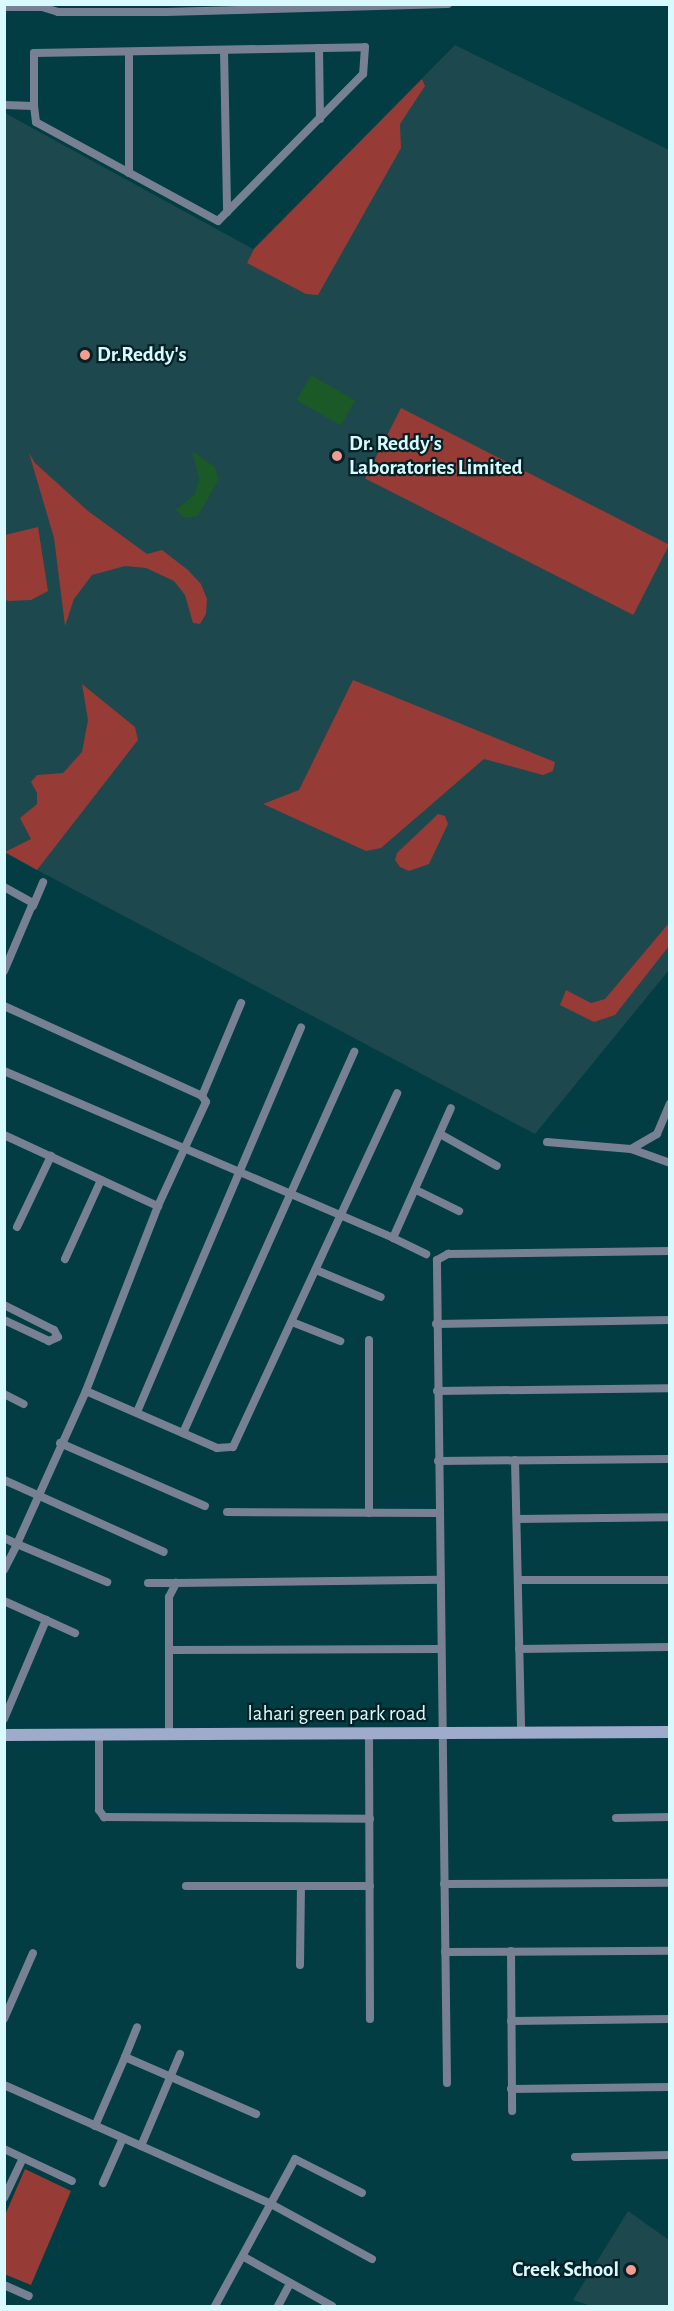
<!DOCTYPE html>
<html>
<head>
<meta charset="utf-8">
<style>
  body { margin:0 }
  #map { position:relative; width:674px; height:2311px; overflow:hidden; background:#013d43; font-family:"Alegreya Sans",sans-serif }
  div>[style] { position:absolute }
  .built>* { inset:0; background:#1d484d }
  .green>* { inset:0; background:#963b35; transform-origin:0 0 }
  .water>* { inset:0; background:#1b5927; transform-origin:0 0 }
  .street>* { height:8px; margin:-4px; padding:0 4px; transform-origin:4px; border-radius:4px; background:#788194 }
  .secondary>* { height:12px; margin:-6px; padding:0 6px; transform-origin:6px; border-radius:6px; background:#9eabca }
  .dots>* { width:16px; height:16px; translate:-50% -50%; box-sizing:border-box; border:3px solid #042125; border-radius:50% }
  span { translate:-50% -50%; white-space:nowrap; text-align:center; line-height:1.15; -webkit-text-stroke:4.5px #042125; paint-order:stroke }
  .poi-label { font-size:21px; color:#d8f9fe; font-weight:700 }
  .left { translate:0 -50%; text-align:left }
  .right { translate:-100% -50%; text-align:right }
  .street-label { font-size:21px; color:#d8f9fe }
  .frame { position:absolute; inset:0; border:6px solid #d8f9fe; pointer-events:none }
</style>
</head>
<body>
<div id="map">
  <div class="built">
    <i style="clip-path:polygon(455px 45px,669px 150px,669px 970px,535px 1134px,5px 853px,5px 113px,253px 249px)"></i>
    <i style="clip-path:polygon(628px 2211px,669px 2240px,669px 2306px,591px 2306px,573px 2300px)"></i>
  </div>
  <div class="green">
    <i style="clip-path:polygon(422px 79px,425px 86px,400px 124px,401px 148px,318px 295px,306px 294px,247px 263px,254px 249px)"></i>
    <i style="left:401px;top:408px;width:301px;height:79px;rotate:27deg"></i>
    <i style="clip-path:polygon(29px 453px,35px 463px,88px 511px,147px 554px,162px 550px,188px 570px,201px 584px,207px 599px,206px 614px,200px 624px,193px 623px,185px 595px,174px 581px,146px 568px,125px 566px,92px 575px,74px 599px,65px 626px,54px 538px)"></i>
    <i style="clip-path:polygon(38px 527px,48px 591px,31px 600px,8px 601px,5px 599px,5px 535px)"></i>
    <i style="clip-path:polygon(353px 680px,555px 762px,553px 771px,543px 775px,484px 759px,381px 848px,366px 851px,263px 804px,299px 790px)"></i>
    <i style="clip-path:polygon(82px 684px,135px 727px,138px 740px,37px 870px,5px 852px,31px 839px,20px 818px,37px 804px,37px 793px,31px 782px,37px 775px,63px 773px,82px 752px,88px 720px)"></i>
    <i style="clip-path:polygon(438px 814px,445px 816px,448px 824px,429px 864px,409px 871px,400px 867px,395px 860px,397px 853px)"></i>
    <i style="clip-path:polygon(669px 923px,669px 946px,615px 1015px,594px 1022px,560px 1005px,566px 990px,591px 1003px,605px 999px)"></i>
    <i style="clip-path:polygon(25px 2169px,71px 2191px,31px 2285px,4px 2274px,5px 2215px)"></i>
  </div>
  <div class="water">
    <i style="left:311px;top:375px;width:51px;height:29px;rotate:30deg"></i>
    <i style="clip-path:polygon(192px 451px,215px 467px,218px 480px,198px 516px,184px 518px,176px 510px,195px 494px,199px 478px)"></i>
  </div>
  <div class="street">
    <i style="left:4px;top:7px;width:38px"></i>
    <i style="left:42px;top:7px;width:17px;rotate:17deg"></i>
    <i style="left:58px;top:12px;width:108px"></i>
    <i style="left:166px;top:12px;width:282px;rotate:-1.6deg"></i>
    <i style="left:319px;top:48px;width:71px;rotate:89.2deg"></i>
    <i style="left:224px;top:50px;width:162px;rotate:88.9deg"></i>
    <i style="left:129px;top:52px;width:121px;rotate:90deg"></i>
    <i style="left:4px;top:105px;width:30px;rotate:2deg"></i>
    <i style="left:34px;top:106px;width:53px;rotate:-90deg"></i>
    <i style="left:34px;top:53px;width:331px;rotate:-1deg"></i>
    <i style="left:365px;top:47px;width:27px;rotate:94deg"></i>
    <i style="left:363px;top:74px;width:206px;rotate:134.6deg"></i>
    <i style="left:218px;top:221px;width:207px;rotate:-151.5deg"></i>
    <i style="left:36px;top:122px;width:16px;rotate:-97deg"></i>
    <i style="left:4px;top:887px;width:33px;rotate:29deg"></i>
    <i style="left:33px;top:903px;width:74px;rotate:113.1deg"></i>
    <i style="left:33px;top:906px;width:26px;rotate:-67deg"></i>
    <i style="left:4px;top:1006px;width:217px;rotate:24.4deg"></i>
    <i style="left:202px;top:1096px;width:7px;rotate:56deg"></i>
    <i style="left:206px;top:1102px;width:115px;rotate:114.8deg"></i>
    <i style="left:158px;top:1206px;width:199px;rotate:111.3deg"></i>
    <i style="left:86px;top:1391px;width:168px;rotate:114.3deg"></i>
    <i style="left:17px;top:1544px;width:14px;rotate:-155deg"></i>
    <i style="left:4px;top:1071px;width:423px;rotate:23.2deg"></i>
    <i style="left:393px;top:1238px;width:142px;rotate:-66deg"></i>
    <i style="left:202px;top:1096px;width:101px;rotate:-67.2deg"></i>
    <i style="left:440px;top:1134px;width:65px;rotate:29.3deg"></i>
    <i style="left:4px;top:1135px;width:170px;rotate:24.8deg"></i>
    <i style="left:547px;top:1142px;width:84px;rotate:4.8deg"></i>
    <i style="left:631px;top:1149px;width:30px;rotate:-30deg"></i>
    <i style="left:657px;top:1134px;width:33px;rotate:-67deg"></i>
    <i style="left:631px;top:1149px;width:41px;rotate:19.7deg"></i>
    <i style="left:416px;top:1190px;width:48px;rotate:26deg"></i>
    <i style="left:17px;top:1227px;width:79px;rotate:-64.4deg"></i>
    <i style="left:393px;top:1238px;width:37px;rotate:26deg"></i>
    <i style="left:65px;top:1259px;width:87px;rotate:-65.5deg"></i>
    <i style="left:316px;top:1270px;width:70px;rotate:22.6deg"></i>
    <i style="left:4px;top:1305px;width:56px;rotate:26.6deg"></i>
    <i style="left:54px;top:1330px;width:8px;rotate:60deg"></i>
    <i style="left:58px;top:1337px;width:10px;rotate:156deg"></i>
    <i style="left:49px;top:1341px;width:50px;rotate:-155deg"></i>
    <i style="left:292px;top:1322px;width:52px;rotate:21.6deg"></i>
    <i style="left:436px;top:1324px;width:234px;rotate:-1deg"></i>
    <i style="left:369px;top:1340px;width:173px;rotate:90deg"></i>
    <i style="left:86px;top:1391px;width:143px;rotate:23.5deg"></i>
    <i style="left:217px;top:1448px;width:16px;rotate:-4deg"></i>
    <i style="left:233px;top:1447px;width:390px;rotate:-65.1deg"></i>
    <i style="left:437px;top:1391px;width:233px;rotate:-0.7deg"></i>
    <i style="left:4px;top:1394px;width:22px;rotate:27deg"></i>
    <i style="left:137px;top:1412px;width:418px;rotate:-66.9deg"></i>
    <i style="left:183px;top:1433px;width:418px;rotate:-65.8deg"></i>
    <i style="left:60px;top:1443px;width:158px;rotate:23.5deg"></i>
    <i style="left:515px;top:1460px;width:274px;rotate:88.7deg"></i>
    <i style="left:438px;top:1461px;width:232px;rotate:-0.5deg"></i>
    <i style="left:4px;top:1480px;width:175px;rotate:24.2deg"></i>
    <i style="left:227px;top:1512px;width:212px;rotate:0.3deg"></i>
    <i style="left:517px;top:1519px;width:153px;rotate:-0.7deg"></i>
    <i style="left:4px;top:1570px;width:29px;rotate:-63deg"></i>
    <i style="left:17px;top:1544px;width:98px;rotate:22.9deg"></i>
    <i style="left:518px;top:1580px;width:152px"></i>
    <i style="left:148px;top:1583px;width:28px"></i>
    <i style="left:4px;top:1601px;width:78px;rotate:24.3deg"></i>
    <i style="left:519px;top:1649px;width:151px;rotate:-0.8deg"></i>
    <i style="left:169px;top:1650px;width:272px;rotate:-0.2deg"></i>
    <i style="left:4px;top:1719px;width:108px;rotate:-67deg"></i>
    <i style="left:169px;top:1733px;width:136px;rotate:-90deg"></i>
    <i style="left:169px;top:1597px;width:16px;rotate:-63deg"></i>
    <i style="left:176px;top:1583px;width:264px;rotate:-0.7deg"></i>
    <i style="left:99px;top:1735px;width:75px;rotate:90deg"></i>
    <i style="left:99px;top:1810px;width:9px;rotate:54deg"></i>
    <i style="left:104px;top:1817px;width:266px;rotate:0.4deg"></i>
    <i style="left:369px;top:1735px;width:284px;rotate:89.8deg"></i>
    <i style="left:616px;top:1818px;width:54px;rotate:-1.1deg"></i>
    <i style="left:444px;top:1884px;width:226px;rotate:-0.3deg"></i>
    <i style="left:186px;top:1886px;width:184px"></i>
    <i style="left:511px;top:1951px;width:160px;rotate:89.6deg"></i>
    <i style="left:445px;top:1952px;width:225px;rotate:-0.3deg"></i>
    <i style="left:300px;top:1965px;width:79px;rotate:-89.3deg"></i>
    <i style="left:4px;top:2019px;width:72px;rotate:-66.3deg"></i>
    <i style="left:511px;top:2021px;width:159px;rotate:-0.7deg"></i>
    <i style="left:125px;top:2057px;width:32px;rotate:-68deg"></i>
    <i style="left:447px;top:2083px;width:823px;rotate:-90.7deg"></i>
    <i style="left:437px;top:1260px;width:13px;rotate:-29deg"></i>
    <i style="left:448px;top:1254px;width:222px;rotate:-0.8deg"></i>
    <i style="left:4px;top:2085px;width:292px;rotate:24deg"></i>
    <i style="left:271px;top:2204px;width:115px;rotate:28.6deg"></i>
    <i style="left:511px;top:2089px;width:159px;rotate:-0.7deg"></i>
    <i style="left:95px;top:2126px;width:75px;rotate:-66.5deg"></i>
    <i style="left:125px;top:2057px;width:143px;rotate:23.5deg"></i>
    <i style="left:141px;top:2146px;width:100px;rotate:-67deg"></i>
    <i style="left:4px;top:2149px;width:75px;rotate:25.2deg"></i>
    <i style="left:575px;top:2157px;width:95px;rotate:-1.2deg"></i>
    <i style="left:103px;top:2183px;width:49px;rotate:-66deg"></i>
    <i style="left:4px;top:2198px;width:44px;rotate:-64.6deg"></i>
    <i style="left:244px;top:2257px;width:101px;rotate:29.1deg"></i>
    <i style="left:4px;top:2285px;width:27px;rotate:24deg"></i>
    <i style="left:215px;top:2306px;width:167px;rotate:-61.4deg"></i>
    <i style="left:295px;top:2159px;width:75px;rotate:26.9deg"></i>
    <i style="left:278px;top:2306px;width:26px;rotate:-62deg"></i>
  </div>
  <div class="secondary">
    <i style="left:4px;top:1735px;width:666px;rotate:-0.26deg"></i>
  </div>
  <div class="dots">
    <i style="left:85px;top:355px;background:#f59c92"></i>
    <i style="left:337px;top:456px;background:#f59c92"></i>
    <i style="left:631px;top:2270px;background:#f59c92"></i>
  </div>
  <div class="poi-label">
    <span class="left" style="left:97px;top:355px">Dr.Reddy's</span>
    <span class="left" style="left:349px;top:456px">Dr. Reddy's<br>Laboratories Limited</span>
    <span class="right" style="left:619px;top:2270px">Creek School</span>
  </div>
  <div class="street-label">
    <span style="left:337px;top:1714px">lahari green park road</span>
  </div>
  <div class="frame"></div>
</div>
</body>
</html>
